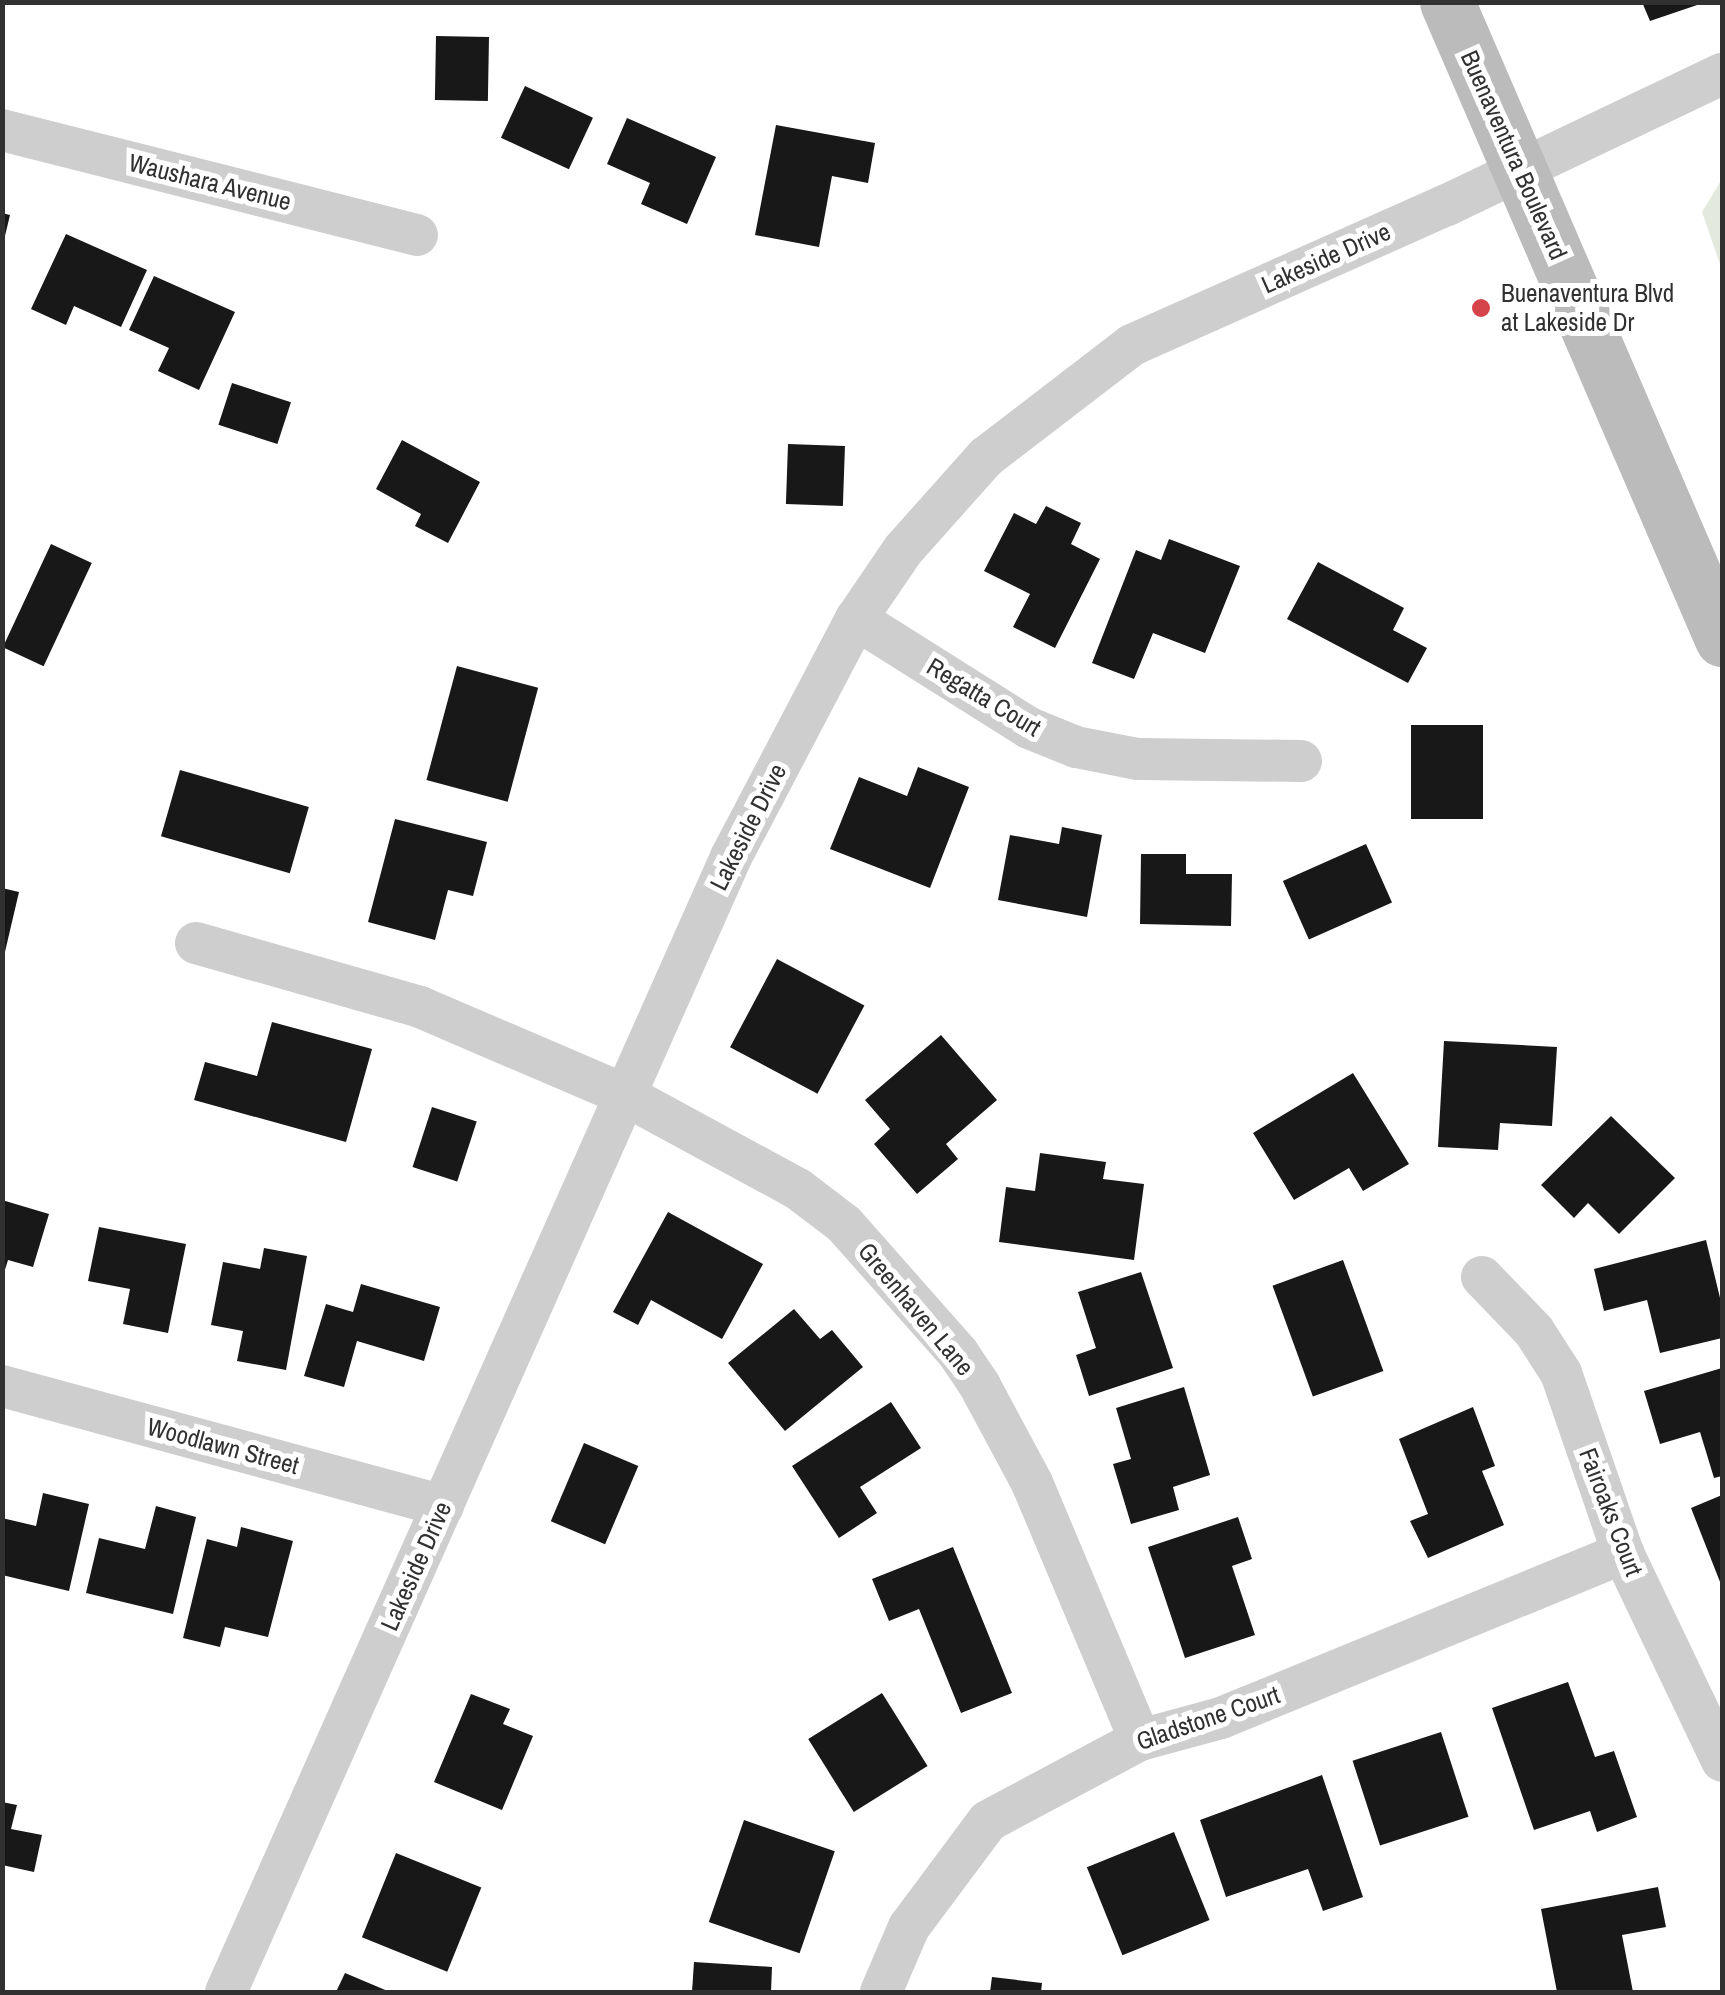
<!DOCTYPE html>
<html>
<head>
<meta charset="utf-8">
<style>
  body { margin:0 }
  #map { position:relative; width:1725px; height:1995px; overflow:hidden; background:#fff; font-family:"Archivo Narrow",sans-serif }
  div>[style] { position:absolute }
  .green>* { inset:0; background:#e3e9dd }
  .building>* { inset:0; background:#181818; transform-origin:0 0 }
  .street>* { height:42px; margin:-21px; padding:0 21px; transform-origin:21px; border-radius:21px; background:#cecece }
  .secondary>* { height:55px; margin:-27.5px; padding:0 27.5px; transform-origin:27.5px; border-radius:27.5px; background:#bbb }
  .dots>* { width:28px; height:28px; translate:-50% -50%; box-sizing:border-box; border:5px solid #fff; border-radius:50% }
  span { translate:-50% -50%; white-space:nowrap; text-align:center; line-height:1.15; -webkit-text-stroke:10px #fff; paint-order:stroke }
  .street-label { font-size:25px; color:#313131 }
  .poi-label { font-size:25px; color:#313131 }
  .left { translate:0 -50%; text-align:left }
  .frame { position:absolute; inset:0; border:5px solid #313131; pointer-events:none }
</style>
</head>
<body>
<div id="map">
  <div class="green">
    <i style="clip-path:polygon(1722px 179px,1722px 270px,1702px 212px)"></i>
  </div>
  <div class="building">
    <i style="clip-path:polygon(1642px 2px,1703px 2px,1703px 3px,1650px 21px)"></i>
    <i style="left:436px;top:36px;width:53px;height:64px;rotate:1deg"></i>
    <i style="left:525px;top:86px;width:75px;height:57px;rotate:25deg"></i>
    <i style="clip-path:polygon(627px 118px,716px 157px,687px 224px,641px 204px,650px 183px,607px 164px)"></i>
    <i style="clip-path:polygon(776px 125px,875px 143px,868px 183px,832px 176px,819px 247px,755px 235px)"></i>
    <i style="clip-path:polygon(2px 213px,10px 215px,4px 240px,2px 240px)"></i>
    <i style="clip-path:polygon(66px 234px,147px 270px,121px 327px,74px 306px,66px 325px,31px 309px)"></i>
    <i style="clip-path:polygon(154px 276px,235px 312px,199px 390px,158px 371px,169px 348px,129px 330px)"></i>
    <i style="left:232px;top:383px;width:62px;height:44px;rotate:18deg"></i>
    <i style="clip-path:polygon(402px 440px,480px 482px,448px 543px,415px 526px,421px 514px,376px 489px)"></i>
    <i style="left:788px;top:444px;width:57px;height:60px;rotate:2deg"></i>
    <i style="clip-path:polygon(1046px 506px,1081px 523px,1071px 544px,1100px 559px,1055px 648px,1013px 627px,1030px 594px,984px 571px,1014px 513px,1036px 524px)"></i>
    <i style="clip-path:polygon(1169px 539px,1240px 566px,1205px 653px,1153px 633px,1134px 679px,1092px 663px,1136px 550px,1161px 560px)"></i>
    <i style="left:51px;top:544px;width:45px;height:114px;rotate:25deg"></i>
    <i style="clip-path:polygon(1318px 562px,1404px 608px,1393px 630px,1427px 648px,1408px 683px,1287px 619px)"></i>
    <i style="left:457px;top:666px;width:84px;height:118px;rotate:15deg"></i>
    <i style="left:1411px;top:725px;width:72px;height:94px"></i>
    <i style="clip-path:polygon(918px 767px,969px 787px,930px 888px,830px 849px,859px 777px,907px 796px)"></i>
    <i style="left:180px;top:770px;width:134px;height:69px;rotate:16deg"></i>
    <i style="clip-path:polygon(395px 819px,487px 842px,473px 896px,448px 890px,435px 940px,368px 922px)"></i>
    <i style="clip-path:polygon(1062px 827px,1102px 835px,1087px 917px,998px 900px,1010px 835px,1059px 844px)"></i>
    <i style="left:1366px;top:844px;width:64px;height:91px;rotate:66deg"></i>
    <i style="clip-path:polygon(1141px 854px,1186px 854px,1186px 874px,1232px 874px,1231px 926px,1140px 924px)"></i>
    <i style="clip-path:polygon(2px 888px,19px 892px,4px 956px,2px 956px)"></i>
    <i style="left:777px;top:959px;width:99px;height:100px;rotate:28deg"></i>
    <i style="clip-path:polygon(272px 1022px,372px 1049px,346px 1142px,194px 1100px,205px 1062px,257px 1076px)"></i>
    <i style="clip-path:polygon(941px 1035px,997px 1100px,946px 1144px,958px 1159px,917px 1194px,874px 1144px,890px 1129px,865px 1100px)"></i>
    <i style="clip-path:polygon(1444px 1041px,1557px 1047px,1552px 1126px,1500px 1123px,1498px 1150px,1438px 1147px)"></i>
    <i style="clip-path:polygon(1353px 1073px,1409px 1164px,1363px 1191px,1349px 1168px,1294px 1200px,1253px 1133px)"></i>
    <i style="left:432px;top:1107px;width:47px;height:63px;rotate:18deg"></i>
    <i style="clip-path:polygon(1611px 1116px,1675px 1178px,1619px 1234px,1588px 1203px,1574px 1218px,1541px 1185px)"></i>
    <i style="clip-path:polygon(1040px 1153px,1106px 1162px,1103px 1179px,1144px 1184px,1134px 1260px,999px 1242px,1006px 1187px,1035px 1191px)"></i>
    <i style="clip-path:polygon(2px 1200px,49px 1214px,33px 1267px,8px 1260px,3px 1276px)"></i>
    <i style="clip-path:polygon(668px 1212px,763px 1264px,722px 1339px,651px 1300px,638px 1325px,613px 1312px)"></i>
    <i style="clip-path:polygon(99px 1227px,186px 1244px,168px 1333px,123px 1324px,130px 1289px,88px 1281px)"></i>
    <i style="clip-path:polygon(1706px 1240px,1722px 1306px,1722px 1338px,1660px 1353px,1647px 1300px,1604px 1311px,1594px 1269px)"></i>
    <i style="clip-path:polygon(264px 1248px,307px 1256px,286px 1370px,237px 1361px,243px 1331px,211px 1325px,223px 1262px,260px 1269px)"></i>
    <i style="left:1343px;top:1260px;width:118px;height:75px;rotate:70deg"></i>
    <i style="clip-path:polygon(1141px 1272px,1173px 1368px,1089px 1396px,1076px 1355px,1096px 1348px,1078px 1292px)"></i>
    <i style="clip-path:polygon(361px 1284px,440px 1307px,424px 1361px,357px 1341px,344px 1387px,304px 1376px,326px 1304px,353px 1312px)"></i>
    <i style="clip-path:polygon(794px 1309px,820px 1339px,832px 1330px,863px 1367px,785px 1431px,728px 1363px)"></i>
    <i style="clip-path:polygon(1722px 1368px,1722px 1476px,1714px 1478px,1700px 1432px,1660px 1444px,1644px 1391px)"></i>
    <i style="clip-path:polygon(1184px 1387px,1210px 1475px,1173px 1487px,1179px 1510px,1131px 1524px,1113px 1464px,1131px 1459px,1116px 1408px)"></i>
    <i style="clip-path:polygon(891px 1402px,921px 1448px,860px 1487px,877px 1513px,839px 1538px,792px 1466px)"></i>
    <i style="clip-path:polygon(1473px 1407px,1495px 1466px,1482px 1471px,1504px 1525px,1428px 1558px,1410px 1521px,1428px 1514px,1399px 1439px)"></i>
    <i style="left:584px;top:1443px;width:59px;height:85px;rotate:23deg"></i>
    <i style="clip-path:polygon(43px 1493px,89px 1504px,69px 1591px,2px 1575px,2px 1518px,36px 1526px)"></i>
    <i style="clip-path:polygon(1722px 1495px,1722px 1587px,1691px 1508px)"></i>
    <i style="clip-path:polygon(156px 1506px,196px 1517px,173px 1614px,86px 1593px,99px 1538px,145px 1549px)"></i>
    <i style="clip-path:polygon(1238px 1517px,1252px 1559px,1232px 1566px,1255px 1635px,1185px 1658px,1148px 1547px)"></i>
    <i style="clip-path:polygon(241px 1527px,293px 1541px,268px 1637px,225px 1627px,220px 1647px,183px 1638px,207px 1539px,237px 1547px)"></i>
    <i style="clip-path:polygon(953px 1547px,1012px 1693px,961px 1713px,919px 1609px,889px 1621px,872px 1579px)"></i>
    <i style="clip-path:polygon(1568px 1682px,1595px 1757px,1614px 1751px,1637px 1817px,1597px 1832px,1590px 1811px,1534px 1830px,1492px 1708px)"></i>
    <i style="left:882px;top:1693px;width:86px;height:87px;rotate:58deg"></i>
    <i style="clip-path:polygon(471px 1694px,510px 1709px,503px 1724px,533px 1736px,502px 1810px,434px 1782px)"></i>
    <i style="left:1441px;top:1732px;width:89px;height:93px;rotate:72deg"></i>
    <i style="clip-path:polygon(1322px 1775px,1363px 1897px,1323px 1911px,1308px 1869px,1226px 1897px,1200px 1820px)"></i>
    <i style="clip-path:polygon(2px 1802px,17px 1805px,11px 1829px,42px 1835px,34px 1872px,2px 1865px)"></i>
    <i style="left:744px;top:1820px;width:96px;height:108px;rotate:19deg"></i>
    <i style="left:1174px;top:1832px;width:95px;height:94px;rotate:68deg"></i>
    <i style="left:396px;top:1853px;width:92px;height:91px;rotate:22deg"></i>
    <i style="clip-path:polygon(1658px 1887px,1666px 1927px,1622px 1935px,1633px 1992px,1557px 1992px,1541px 1909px)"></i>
    <i style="clip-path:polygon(694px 1962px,772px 1967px,771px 1992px,692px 1992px)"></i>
    <i style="clip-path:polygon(345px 1973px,390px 1992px,336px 1992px)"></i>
    <i style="clip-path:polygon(992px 1977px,1042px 1983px,1041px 1992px,990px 1992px)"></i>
  </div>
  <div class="street">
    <i style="left:2px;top:130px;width:428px;rotate:14.2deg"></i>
    <i style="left:856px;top:619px;width:204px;rotate:32.2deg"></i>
    <i style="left:1029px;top:728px;width:51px;rotate:22deg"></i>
    <i style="left:1076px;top:747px;width:63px;rotate:11deg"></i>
    <i style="left:1138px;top:759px;width:163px;rotate:0.7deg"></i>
    <i style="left:196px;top:943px;width:233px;rotate:15.9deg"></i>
    <i style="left:420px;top:1007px;width:221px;rotate:23.2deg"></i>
    <i style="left:623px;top:1094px;width:199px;rotate:28.5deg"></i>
    <i style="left:798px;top:1189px;width:58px;rotate:37.3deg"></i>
    <i style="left:844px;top:1224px;width:172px;rotate:48.5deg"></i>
    <i style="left:958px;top:1353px;width:40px;rotate:56deg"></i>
    <i style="left:980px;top:1386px;width:110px;rotate:61.8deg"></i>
    <i style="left:1032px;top:1483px;width:279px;rotate:67.2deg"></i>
    <i style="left:1482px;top:1277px;width:75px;rotate:46.1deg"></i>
    <i style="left:1534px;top:1331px;width:50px;rotate:57.3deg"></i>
    <i style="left:1561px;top:1373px;width:190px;rotate:71deg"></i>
    <i style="left:1623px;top:1553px;width:230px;rotate:64.5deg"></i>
    <i style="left:2px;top:1386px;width:457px;rotate:15.2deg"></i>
    <i style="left:226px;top:1992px;width:1242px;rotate:-66.01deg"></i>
    <i style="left:731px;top:857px;width:269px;rotate:-62.3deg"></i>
    <i style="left:856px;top:619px;width:83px;rotate:-55.7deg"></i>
    <i style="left:903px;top:550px;width:125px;rotate:-48.3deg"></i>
    <i style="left:986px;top:457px;width:184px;rotate:-37.5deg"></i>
    <i style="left:1132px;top:345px;width:345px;rotate:-24deg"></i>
    <i style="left:1447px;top:205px;width:305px;rotate:-25.5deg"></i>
    <i style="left:881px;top:1992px;width:71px;rotate:-66.7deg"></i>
    <i style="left:909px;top:1927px;width:132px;rotate:-53.3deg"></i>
    <i style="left:988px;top:1821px;width:172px;rotate:-28.1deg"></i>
    <i style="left:1140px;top:1740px;width:84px;rotate:-15.2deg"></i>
    <i style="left:1221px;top:1718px;width:435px;rotate:-22.3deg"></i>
  </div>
  <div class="secondary">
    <i style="left:1447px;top:2px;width:694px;rotate:66.65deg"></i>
  </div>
  <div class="dots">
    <i style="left:1481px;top:308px;background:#d6444b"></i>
  </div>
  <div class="street-label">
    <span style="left:1514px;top:155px;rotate:66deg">Buenaventura Boulevard</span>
    <span style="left:210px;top:182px;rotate:14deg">Waushara Avenue</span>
    <span style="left:1326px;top:258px;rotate:-24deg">Lakeside Drive</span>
    <span style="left:984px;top:697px;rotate:31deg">Regatta Court</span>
    <span style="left:748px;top:827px;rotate:-63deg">Lakeside Drive</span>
    <span style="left:916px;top:1309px;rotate:50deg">Greenhaven Lane</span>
    <span style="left:223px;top:1446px;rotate:15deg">Woodlawn Street</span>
    <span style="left:1611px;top:1512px;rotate:69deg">Fairoaks Court</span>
    <span style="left:416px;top:1566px;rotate:-66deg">Lakeside Drive</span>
    <span style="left:1208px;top:1718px;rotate:-19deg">Gladstone Court</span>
  </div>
  <div class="poi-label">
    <span class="left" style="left:1501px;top:308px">Buenaventura Blvd<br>at Lakeside Dr</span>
  </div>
  <div class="frame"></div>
</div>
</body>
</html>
